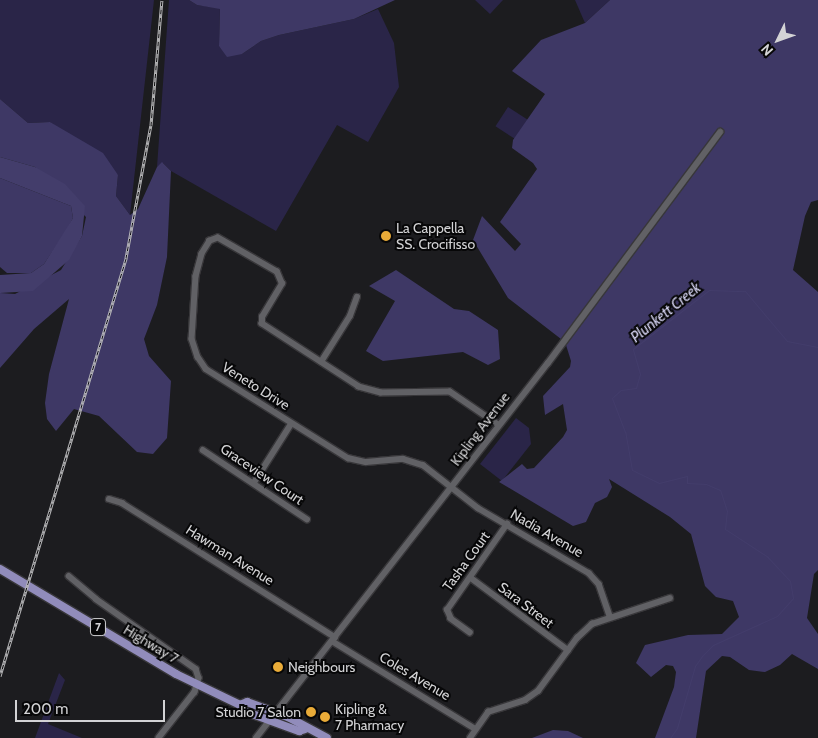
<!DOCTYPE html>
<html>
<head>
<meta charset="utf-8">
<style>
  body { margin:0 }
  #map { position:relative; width:818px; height:738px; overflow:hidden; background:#1c1c1f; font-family:Cabin,sans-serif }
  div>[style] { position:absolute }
  .green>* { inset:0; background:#2a2548; transform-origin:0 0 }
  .forest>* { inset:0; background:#3e3865 }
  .water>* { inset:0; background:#433d6b }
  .stream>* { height:1px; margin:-0.5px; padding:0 0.5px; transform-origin:0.5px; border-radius:0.5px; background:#433d6b }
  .roads { filter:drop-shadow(1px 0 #38373a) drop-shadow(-1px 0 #38373a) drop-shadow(0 1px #38373a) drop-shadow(0 -1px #38373a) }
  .minor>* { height:5.5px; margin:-2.75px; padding:0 2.75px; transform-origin:2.75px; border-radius:2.75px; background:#616165 }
  .major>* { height:8px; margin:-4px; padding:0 4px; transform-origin:4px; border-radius:4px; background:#918cbb }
  .rail>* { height:3px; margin-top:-1.5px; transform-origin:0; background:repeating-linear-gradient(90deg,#070708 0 4px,#b6b6b8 0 8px); box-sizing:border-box; border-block:1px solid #b6b6b8 }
  .dots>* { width:14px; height:14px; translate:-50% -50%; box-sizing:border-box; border:2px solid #070708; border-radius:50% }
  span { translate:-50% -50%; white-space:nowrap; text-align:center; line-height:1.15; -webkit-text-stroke:4px #070708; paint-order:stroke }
  .shield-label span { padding:1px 4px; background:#070708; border:1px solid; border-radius:4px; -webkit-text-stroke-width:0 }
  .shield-label { font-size:12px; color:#d3d3d5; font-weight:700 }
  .poi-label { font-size:14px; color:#d3d3d5 }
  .left { translate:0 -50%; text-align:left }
  .right { translate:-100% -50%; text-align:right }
  .street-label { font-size:14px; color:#d3d3d5 }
  .water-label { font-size:15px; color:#d7d5f4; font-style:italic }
  .north { position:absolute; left:753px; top:15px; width:50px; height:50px; -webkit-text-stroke:4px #070708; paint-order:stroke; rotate:228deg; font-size:14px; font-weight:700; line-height:20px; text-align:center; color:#d3d3d5 }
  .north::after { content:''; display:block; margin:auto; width:18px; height:22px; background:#d3d3d5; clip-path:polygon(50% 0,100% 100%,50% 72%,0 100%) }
  .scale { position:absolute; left:15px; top:700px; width:150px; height:22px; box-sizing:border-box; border:2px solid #d3d3d5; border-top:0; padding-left:6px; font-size:15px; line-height:18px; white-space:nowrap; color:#d3d3d5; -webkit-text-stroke:4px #070708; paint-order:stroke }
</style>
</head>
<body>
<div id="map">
  <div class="green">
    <i style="clip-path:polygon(0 0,154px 0,130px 215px,116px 196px,118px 175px,50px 122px,28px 123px,0 99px)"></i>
    <i style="clip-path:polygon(169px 0,189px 0,197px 5px,220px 8px,219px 46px,242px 54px,261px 41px,279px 35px,354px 19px,378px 9px,394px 43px,399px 87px,368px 142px,337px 125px,276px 231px,171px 171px,163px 163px,157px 167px)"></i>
    <i style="clip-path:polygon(475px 0,503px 0,490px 14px)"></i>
    <i style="clip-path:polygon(575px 0,610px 0,585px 23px)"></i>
    <i style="left:508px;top:107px;width:24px;height:23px;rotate:33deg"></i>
    <i style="clip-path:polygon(516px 418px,529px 428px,531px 444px,502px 481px,480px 464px)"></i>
    <i style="clip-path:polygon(59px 673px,65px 680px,48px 724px,82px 738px,35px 738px)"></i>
  </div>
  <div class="forest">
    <i style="clip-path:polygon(189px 0,395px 0,354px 19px,279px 35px,261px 41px,242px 54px,227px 57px,219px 46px,220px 9px,197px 5px)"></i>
    <i style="clip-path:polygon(610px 0,818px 0,818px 200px,811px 202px,805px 216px,793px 270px,818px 292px,818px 570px,814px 574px,807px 618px,818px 634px,818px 669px,792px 654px,780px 665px,765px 672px,749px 670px,730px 657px,722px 656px,706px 671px,696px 738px,655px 738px,674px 687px,676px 672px,673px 666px,666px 665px,651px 677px,636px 663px,645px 645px,688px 635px,722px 634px,739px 617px,733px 601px,716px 597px,705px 586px,691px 534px,670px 517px,609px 479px,612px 487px,607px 497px,595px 503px,586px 522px,573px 526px,499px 482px,522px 464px,527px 469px,534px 468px,563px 437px,567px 430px,563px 404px,545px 415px,543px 396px,570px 367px,571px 361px,566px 345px,561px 339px,508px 298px,473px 240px,482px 216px,515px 251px,521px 244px,500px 222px,537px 169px,533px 163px,512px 148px,513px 140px,545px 94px,512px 71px,541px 40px,585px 23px)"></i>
    <i style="clip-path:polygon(0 99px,28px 123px,50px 122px,103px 153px,118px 175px,116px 196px,130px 215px,138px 209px,157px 167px,162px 162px,171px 171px,167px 257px,157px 305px,144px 339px,149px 356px,171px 381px,167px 438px,153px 454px,137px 452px,99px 416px,74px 409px,56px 431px,47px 419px,45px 403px,49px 374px,69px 299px,34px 329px,0 368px,0 293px,15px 294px,61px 270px,82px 236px,86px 217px,35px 167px,0 157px)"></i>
    <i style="clip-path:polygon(0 178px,71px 206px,73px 218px,66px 231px,44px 264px,31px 273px,7px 273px,0 267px)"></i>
    <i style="clip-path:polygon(396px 270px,454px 309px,469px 311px,498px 330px,500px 359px,488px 365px,463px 352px,383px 361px,366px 351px,395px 301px,369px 286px)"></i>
    <i style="clip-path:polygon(553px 730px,568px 731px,583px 738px,532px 738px)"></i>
  </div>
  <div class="water">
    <i style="clip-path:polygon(0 157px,35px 167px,65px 184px,85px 206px,82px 236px,69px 260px,33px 291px,0 293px,0 275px,31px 273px,44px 264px,73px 218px,71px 206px,0 178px)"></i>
  </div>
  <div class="stream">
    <i style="left:670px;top:738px;width:12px;rotate:-55deg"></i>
    <i style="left:677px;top:728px;width:65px;rotate:-73.8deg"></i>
    <i style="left:695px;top:666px;width:12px;rotate:-55deg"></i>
    <i style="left:702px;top:656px;width:16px;rotate:-45deg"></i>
    <i style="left:713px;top:645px;width:70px;rotate:-24.4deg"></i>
    <i style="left:777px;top:616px;width:24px;rotate:-48deg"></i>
    <i style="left:793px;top:598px;width:17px;rotate:-100deg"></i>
    <i style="left:790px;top:581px;width:33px;rotate:-133deg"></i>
    <i style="left:768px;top:557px;width:51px;rotate:-146.9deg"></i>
    <i style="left:725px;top:529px;width:18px;rotate:-84deg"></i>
    <i style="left:727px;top:511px;width:22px;rotate:-108deg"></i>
    <i style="left:720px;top:490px;width:15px;rotate:-157deg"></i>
    <i style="left:706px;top:484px;width:19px;rotate:-177deg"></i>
    <i style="left:687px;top:483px;width:7px;rotate:-90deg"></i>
    <i style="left:687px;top:476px;width:29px;rotate:166deg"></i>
    <i style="left:659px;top:483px;width:30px;rotate:-154deg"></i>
    <i style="left:632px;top:470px;width:39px;rotate:-100deg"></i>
    <i style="left:625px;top:432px;width:36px;rotate:-111deg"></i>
    <i style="left:612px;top:398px;width:12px;rotate:-42deg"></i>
    <i style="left:621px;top:390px;width:15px;rotate:-8deg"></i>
    <i style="left:636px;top:388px;width:15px;rotate:-74deg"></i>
    <i style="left:640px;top:374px;width:26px;rotate:-106deg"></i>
    <i style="left:633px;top:349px;width:96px;rotate:-37.8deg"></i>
    <i style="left:709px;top:290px;width:36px;rotate:2deg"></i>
    <i style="left:745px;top:291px;width:65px;rotate:50deg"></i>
    <i style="left:787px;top:341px;width:32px;rotate:11deg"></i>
  </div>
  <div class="roads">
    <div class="minor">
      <i style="left:321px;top:362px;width:54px;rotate:-57.8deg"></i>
      <i style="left:350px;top:316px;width:20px;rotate:-70deg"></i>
      <i style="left:498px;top:425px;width:58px;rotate:-145.5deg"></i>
      <i style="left:450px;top:392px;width:69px;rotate:179.2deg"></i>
      <i style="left:381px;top:393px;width:23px;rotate:-165deg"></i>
      <i style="left:359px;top:387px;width:116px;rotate:-147deg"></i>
      <i style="left:262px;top:324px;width:7px;rotate:-90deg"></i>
      <i style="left:262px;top:317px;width:39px;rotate:-59deg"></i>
      <i style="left:282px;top:284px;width:13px;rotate:-113deg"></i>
      <i style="left:277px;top:272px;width:68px;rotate:-150deg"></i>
      <i style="left:218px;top:238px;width:9px;rotate:159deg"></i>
      <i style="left:210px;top:241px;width:15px;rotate:122deg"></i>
      <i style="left:202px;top:254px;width:23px;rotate:105deg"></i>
      <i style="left:196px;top:276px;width:63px;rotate:93.6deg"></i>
      <i style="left:192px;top:339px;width:19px;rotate:72deg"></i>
      <i style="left:198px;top:357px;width:14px;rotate:56deg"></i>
      <i style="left:206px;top:369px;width:168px;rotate:32.1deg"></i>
      <i style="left:348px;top:458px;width:18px;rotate:13deg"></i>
      <i style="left:366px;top:462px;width:37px;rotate:-5deg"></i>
      <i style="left:403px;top:459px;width:21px;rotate:17deg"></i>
      <i style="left:423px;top:465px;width:70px;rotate:38deg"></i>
      <i style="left:478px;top:508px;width:129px;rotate:30.4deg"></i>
      <i style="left:589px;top:573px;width:15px;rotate:48deg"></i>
      <i style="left:599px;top:584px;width:34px;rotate:71deg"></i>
      <i style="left:203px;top:450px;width:125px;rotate:33.6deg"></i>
      <i style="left:255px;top:481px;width:67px;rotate:-57.7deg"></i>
      <i style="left:109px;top:499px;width:14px;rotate:17deg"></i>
      <i style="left:122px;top:503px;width:252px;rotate:32.2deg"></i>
      <i style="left:69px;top:576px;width:35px;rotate:40deg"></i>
      <i style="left:96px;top:599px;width:122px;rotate:35deg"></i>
      <i style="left:196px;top:669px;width:9px;rotate:72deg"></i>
      <i style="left:199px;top:678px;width:15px;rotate:106deg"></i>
      <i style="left:195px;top:692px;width:58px;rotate:128deg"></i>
      <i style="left:471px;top:578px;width:121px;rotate:36.6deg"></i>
      <i style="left:470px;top:633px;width:24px;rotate:-144deg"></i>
      <i style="left:451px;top:619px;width:10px;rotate:-114deg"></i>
      <i style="left:447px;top:610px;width:105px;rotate:-55.1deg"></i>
      <i style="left:332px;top:641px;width:167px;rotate:31.5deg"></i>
      <i style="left:256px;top:738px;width:475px;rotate:-52.1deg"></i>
      <i style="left:548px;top:363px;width:288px;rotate:-53.3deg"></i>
      <i style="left:470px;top:738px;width:32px;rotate:-55deg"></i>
      <i style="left:488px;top:712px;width:39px;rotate:-18deg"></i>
      <i style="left:525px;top:700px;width:16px;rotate:-35deg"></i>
      <i style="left:538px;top:691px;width:66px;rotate:-53.7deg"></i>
      <i style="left:577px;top:638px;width:21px;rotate:-43deg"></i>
      <i style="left:592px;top:624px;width:82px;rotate:-18.4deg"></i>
    </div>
    <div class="major">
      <i style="left:0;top:569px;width:205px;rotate:30.8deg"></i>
      <i style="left:176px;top:674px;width:71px;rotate:25.8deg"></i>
      <i style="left:240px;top:705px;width:7px;rotate:56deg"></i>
      <i style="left:244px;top:711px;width:59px;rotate:20deg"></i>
      <i style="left:299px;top:731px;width:6px;rotate:-18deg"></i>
      <i style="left:240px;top:705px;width:8px;rotate:-23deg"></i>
      <i style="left:247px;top:702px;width:44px;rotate:20.1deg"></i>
      <i style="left:288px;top:717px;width:44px;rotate:28.3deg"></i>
    </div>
  </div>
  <div class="rail">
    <i style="left:0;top:676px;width:437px;rotate:-73.2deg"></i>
    <i style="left:126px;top:258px;width:135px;rotate:-79.4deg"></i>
    <i style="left:151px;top:125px;width:125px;rotate:-85deg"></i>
  </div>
  <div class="dots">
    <i style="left:386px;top:236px;background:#e9ab38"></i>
    <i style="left:278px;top:667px;background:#e9ab38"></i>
    <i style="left:311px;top:712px;background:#e9ab38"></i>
    <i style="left:325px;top:717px;background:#e9ab38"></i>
  </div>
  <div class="shield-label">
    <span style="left:98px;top:627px">7</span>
  </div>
  <div class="poi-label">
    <span class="left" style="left:396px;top:236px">La Cappella<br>SS. Crocifisso</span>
    <span class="left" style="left:288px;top:667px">Neighbours</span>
    <span class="left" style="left:335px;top:717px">Kipling &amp;<br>7 Pharmacy</span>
    <span class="right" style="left:301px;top:712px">Studio 7 Salon</span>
  </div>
  <div class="street-label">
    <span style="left:256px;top:386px;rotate:32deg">Veneto Drive</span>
    <span style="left:480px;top:429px;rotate:-53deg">Kipling Avenue</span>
    <span style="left:262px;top:474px;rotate:34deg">Graceview Court</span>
    <span style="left:547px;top:533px;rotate:30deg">Nadia Avenue</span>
    <span style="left:230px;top:555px;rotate:32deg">Hawman Avenue</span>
    <span style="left:466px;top:561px;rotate:-54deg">Tasha Court</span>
    <span style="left:526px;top:605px;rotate:37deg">Sara Street</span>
    <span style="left:151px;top:644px;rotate:31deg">Highway 7</span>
    <span style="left:415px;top:676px;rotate:31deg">Coles Avenue</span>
  </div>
  <div class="water-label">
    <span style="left:666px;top:313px;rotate:-39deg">Plunkett Creek</span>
  </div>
  <div class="north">N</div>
  <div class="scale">200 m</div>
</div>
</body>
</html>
